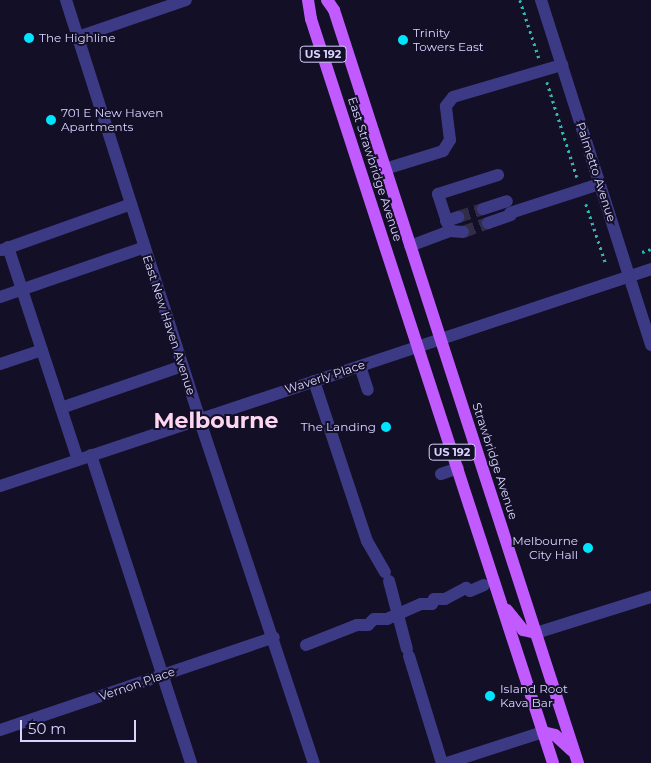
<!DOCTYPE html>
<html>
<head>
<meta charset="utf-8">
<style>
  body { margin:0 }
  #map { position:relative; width:651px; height:763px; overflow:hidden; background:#130f26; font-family:Montserrat,sans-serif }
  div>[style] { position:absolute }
  .minor-tunnel>* { height:12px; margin-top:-6px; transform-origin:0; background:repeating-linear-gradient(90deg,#312d47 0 12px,transparent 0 18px) }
  .path>* { height:2.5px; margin-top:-1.25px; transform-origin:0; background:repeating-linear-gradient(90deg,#2fb8b0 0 2.5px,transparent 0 6.5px) }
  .minor>* { height:12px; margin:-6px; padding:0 6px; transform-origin:6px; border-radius:6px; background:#3d3a85 }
  .major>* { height:12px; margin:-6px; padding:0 6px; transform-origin:6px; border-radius:6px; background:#c25bff }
  .dots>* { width:14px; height:14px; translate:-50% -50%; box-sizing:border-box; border:2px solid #130f26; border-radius:50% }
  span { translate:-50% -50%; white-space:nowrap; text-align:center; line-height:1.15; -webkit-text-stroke:4px #130f26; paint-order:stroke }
  .shield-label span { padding:1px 4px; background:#130f26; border:1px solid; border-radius:4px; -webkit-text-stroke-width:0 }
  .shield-label { font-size:11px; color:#d9d4ff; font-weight:700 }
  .poi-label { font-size:12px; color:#d9d4ff }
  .left { translate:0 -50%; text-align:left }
  .right { translate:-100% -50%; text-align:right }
  .street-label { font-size:12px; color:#d9d4ff }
  .town-label { font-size:22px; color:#ffd6f0; font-weight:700 }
  .scale { position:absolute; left:20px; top:720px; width:116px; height:22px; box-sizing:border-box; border:2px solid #d9d4ff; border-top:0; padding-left:6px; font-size:15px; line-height:18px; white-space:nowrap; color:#d9d4ff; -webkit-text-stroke:4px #130f26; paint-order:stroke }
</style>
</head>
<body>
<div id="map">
  <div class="minor-tunnel">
    <i style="left:458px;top:217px;width:26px;rotate:-18deg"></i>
    <i style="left:463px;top:232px;width:27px;rotate:-20deg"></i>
  </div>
  <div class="path">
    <i style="left:520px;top:0;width:61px;rotate:71.9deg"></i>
    <i style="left:547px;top:82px;width:100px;rotate:72.5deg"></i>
    <i style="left:586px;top:204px;width:63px;rotate:71.6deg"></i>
    <i style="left:642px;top:252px;width:9px;rotate:-18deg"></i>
  </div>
  <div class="minor">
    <i style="left:66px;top:0;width:439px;rotate:72.3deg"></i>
    <i style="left:199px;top:418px;width:364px;rotate:71.6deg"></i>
    <i style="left:541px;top:0;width:362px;rotate:72.3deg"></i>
    <i style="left:78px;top:37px;width:114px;rotate:-18.9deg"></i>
    <i style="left:385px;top:169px;width:61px;rotate:-17.2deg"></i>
    <i style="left:443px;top:151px;width:13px;rotate:-58deg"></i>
    <i style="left:450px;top:140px;width:34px;rotate:-97deg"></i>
    <i style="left:446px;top:106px;width:11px;rotate:-52deg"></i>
    <i style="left:453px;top:97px;width:114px;rotate:-16.4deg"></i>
    <i style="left:483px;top:209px;width:25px;rotate:-18deg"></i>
    <i style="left:510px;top:213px;width:94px;rotate:-18deg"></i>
    <i style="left:446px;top:221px;width:13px;rotate:-18deg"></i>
    <i style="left:488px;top:223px;width:24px;rotate:-19deg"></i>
    <i style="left:450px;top:231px;width:39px;rotate:-108deg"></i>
    <i style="left:438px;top:194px;width:63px;rotate:-17.6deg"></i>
    <i style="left:410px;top:246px;width:43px;rotate:-20.6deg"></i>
    <i style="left:450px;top:231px;width:13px;rotate:4deg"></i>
    <i style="left:8px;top:247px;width:224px;rotate:71.8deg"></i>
    <i style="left:2px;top:250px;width:137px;rotate:-19.6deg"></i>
    <i style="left:0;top:297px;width:153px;rotate:-19deg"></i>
    <i style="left:0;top:364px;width:44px;rotate:-18.4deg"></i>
    <i style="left:360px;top:366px;width:25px;rotate:72deg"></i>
    <i style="left:314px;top:381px;width:169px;rotate:71.7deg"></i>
    <i style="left:367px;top:541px;width:36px;rotate:60deg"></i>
    <i style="left:61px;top:408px;width:128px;rotate:-19.1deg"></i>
    <i style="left:91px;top:455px;width:324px;rotate:72deg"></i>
    <i style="left:441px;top:474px;width:18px;rotate:-19deg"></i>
    <i style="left:0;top:486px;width:686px;rotate:-18.43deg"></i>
    <i style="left:389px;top:581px;width:70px;rotate:75.2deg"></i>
    <i style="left:536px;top:633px;width:121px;rotate:-17.4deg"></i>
    <i style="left:306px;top:645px;width:55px;rotate:-21.4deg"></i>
    <i style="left:357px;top:625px;width:11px"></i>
    <i style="left:368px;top:625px;width:8px;rotate:-45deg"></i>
    <i style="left:374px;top:619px;width:13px"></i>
    <i style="left:387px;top:619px;width:37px;rotate:-24deg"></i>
    <i style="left:421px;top:604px;width:11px"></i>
    <i style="left:432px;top:604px;width:5px;rotate:-68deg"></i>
    <i style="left:434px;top:599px;width:11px"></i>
    <i style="left:445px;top:599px;width:24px;rotate:-28deg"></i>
    <i style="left:466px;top:588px;width:5px;rotate:37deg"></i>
    <i style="left:470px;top:591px;width:15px;rotate:-23deg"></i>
    <i style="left:409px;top:656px;width:112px;rotate:72.9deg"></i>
    <i style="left:0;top:730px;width:289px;rotate:-18.7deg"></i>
    <i style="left:447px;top:763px;width:101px;rotate:-17.9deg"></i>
  </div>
  <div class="major">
    <i style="left:308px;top:0;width:19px;rotate:81deg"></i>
    <i style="left:311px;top:19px;width:782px;rotate:71.98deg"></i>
    <i style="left:327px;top:0;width:12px;rotate:55deg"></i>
    <i style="left:334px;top:10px;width:792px;rotate:72.05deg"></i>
    <i style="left:507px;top:610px;width:26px;rotate:51deg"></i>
    <i style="left:523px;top:630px;width:13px;rotate:13deg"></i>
    <i style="left:543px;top:732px;width:12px;rotate:14deg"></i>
    <i style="left:555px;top:735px;width:23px;rotate:43deg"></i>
  </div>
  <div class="dots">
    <i style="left:29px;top:38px;background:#00e5ff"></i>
    <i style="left:403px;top:40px;background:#00e5ff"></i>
    <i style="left:51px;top:120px;background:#00e5ff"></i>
    <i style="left:386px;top:427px;background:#00e5ff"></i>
    <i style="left:588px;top:548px;background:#00e5ff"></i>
    <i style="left:490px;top:696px;background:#00e5ff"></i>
  </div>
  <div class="shield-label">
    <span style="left:323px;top:54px">US 192</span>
    <span style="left:452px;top:452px">US 192</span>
  </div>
  <div class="poi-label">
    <span class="left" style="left:413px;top:40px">Trinity<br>Towers East</span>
    <span class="left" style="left:39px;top:38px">The Highline</span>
    <span class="left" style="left:61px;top:120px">701 E New Haven<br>Apartments</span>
    <span class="right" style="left:376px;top:427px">The Landing</span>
    <span class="right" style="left:578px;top:548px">Melbourne<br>City Hall</span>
    <span class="left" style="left:500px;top:696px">Island Root<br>Kava Bar</span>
  </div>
  <div class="street-label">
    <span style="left:375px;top:169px;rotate:72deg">East Strawbridge Avenue</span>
    <span style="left:596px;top:172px;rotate:72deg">Palmetto Avenue</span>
    <span style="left:169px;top:325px;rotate:72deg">East New Haven Avenue</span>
    <span style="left:325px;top:377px;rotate:-18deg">Waverly Place</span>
    <span style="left:495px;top:461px;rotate:72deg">Strawbridge Avenue</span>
    <span style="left:137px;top:684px;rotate:-19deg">Vernon Place</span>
  </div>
  <div class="town-label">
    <span style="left:216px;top:421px">Melbourne</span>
  </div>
  <div class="scale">50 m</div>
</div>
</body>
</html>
